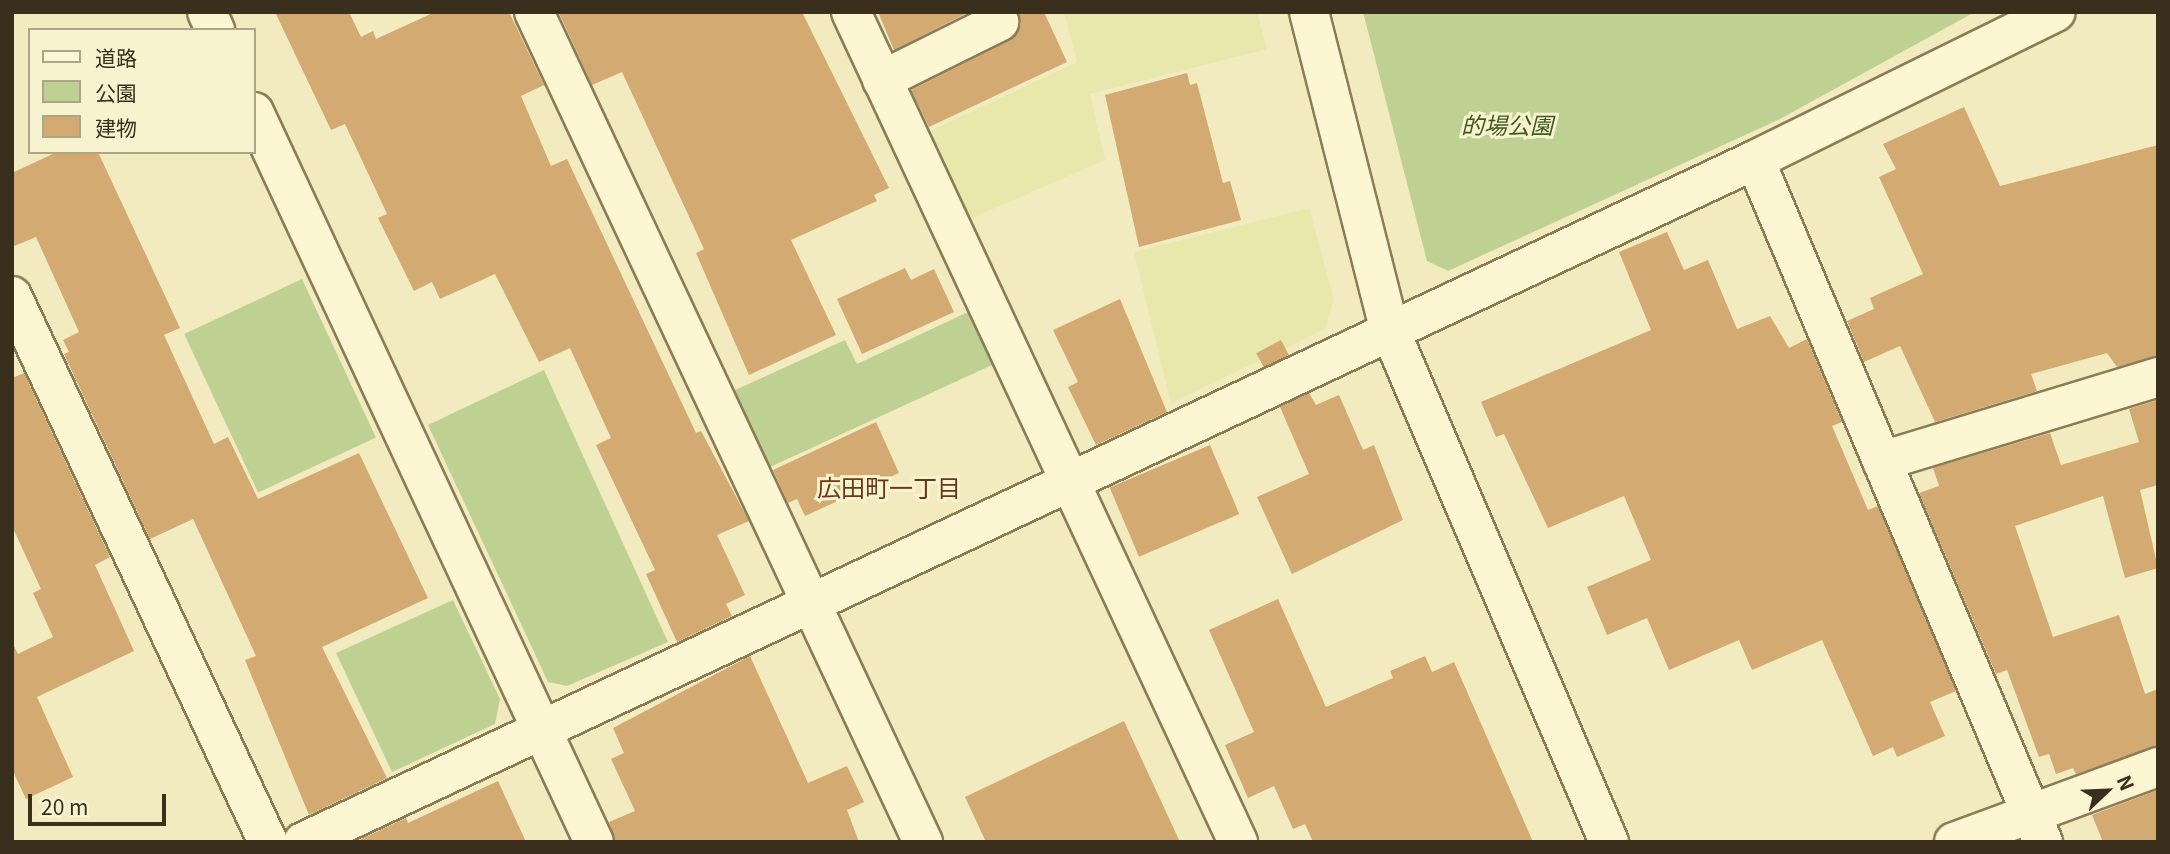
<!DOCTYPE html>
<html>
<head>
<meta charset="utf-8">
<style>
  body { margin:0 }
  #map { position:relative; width:2170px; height:854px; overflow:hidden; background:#f2ebbf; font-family:Georgia,"Noto Sans JP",serif }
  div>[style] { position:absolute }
  .farmland>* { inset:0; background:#e8e8ac }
  .green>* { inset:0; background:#bfd192; transform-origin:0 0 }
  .building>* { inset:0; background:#d3aa71; transform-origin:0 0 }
  .roads { filter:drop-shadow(2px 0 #8c7c56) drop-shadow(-2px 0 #8c7c56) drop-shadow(0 2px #8c7c56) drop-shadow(0 -2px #8c7c56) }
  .minor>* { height:38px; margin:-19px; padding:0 19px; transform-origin:19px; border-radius:19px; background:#fcf6d3 }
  span { translate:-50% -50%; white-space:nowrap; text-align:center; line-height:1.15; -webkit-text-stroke:6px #f8f3cf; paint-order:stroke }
  .park-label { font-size:23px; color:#415920; font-style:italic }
  .neighbourhood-label { font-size:24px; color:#6b3617 }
  .frame { position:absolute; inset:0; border:14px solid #3a2f1c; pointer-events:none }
  .legend { position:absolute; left:28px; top:28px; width:228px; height:126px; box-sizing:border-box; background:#f8f3cf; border:2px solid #aca587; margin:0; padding:9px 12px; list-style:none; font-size:21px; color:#3a2f1c }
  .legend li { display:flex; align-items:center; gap:14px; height:35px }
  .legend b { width:35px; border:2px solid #aca587 }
  .north { position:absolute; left:2072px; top:756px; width:70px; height:70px; -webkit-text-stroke:5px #f8f3cf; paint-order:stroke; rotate:67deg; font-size:19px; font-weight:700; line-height:28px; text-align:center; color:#3a2f1c }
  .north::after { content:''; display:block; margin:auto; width:24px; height:32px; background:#3a2f1c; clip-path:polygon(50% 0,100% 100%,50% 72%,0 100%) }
  .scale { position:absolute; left:28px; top:794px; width:138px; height:32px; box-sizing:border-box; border:4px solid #3a2f1c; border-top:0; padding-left:9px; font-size:21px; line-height:24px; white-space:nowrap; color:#3a2f1c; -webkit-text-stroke:5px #f8f3cf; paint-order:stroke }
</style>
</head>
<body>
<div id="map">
  <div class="farmland">
    <i style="clip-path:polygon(1064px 12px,1257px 12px,1267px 49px,1090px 94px,1105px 160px,968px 220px,928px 132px,1077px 62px)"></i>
    <i style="clip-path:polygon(1309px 208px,1334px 299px,1325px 329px,1171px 403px,1134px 252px)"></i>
  </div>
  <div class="green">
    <i style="clip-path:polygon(1363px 12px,1975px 12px,1778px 120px,1448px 271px,1427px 261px)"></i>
    <i style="left:302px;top:279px;width:175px;height:130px;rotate:65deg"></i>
    <i style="clip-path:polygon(968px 312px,992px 365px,768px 468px,733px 391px,845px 340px,857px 364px)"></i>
    <i style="clip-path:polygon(544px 370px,668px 642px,567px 686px,548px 682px,428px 425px)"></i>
    <i style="clip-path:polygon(453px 600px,500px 699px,495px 724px,392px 772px,336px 653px)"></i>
  </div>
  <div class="building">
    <i style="clip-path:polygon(275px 12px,349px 12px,361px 37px,373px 31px,376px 39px,435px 12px,509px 12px,544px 85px,521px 96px,551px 166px,567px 159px,696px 433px,701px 431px,749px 521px,717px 535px,745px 595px,726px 604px,732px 616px,677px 642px,646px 574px,655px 570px,596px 445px,611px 438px,570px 348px,539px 362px,495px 274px,440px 299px,432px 282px,414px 291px,378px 218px,387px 214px,345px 124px,331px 130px)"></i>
    <i style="clip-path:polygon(802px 12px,889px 188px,874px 195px,877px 201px,791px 240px,836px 335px,749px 375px,696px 253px,704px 249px,622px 72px,592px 85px,559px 13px)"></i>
    <i style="clip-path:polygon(878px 12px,969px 12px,894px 50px)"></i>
    <i style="clip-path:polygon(1018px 12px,1044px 12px,1067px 62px,929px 127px,911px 90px,1009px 41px,1021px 24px)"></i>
    <i style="clip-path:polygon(1187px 73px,1190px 85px,1197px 83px,1223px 183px,1230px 181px,1241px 220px,1139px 247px,1105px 95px)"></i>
    <i style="clip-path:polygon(1964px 107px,2000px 186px,2158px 145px,2158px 356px,2117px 367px,2107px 353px,2031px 374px,2037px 391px,1935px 422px,1900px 346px,1864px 362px,1847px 321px,1874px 309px,1870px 298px,1923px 274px,1879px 177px,1896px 169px,1883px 144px)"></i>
    <i style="clip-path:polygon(57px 152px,98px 152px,180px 328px,164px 335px,214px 444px,228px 437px,258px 499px,359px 453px,428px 598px,322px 647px,387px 778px,309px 815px,245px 660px,256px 656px,193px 519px,150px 539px,64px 354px,69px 352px,63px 340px,79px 332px,36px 237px,12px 247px,12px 173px)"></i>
    <i style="clip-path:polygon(1667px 232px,1684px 270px,1708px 260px,1737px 329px,1770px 316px,1789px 348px,1807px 339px,1842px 422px,1832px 426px,1868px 510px,1878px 506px,1956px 691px,1930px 702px,1945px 736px,1897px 757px,1893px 747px,1873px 756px,1822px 640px,1752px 670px,1739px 640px,1669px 670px,1647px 618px,1607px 635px,1587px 587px,1651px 560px,1624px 496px,1548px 528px,1504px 434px,1496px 437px,1481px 402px,1651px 330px,1619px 252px)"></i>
    <i style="clip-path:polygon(905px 268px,911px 280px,934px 269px,954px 312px,862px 354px,837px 299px)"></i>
    <i style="clip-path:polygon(1120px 299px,1167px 412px,1096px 445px,1068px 387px,1078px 382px,1053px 330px)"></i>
    <i style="left:1281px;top:340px;width:17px;height:28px;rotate:62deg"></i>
    <i style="clip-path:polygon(24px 373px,110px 557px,95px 565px,134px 651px,37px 697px,73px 777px,26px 799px,12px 769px,12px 642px,18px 654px,53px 637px,33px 593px,41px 589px,12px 526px,12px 378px)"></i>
    <i style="clip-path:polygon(1309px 393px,1316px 405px,1339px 395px,1363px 450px,1374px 445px,1403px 520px,1292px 574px,1257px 497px,1309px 474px,1280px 407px)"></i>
    <i style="clip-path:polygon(2158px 400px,2158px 485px,2140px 490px,2158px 568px,2125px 578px,2103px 496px,2015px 526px,2053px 637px,2119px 615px,2145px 694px,2158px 689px,2158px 746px,2076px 774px,2073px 768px,2056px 774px,2049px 754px,2039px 757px,2007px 670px,1996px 674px,1919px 493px,1939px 486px,1933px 468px,2050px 433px,2061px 465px,2139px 442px,2129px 409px)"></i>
    <i style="clip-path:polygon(876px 422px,899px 473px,805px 516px,797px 499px,788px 503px,773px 470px)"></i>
    <i style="left:1210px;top:445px;width:75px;height:109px;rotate:67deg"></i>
    <i style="clip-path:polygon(1278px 599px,1326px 707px,1393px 678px,1390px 671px,1425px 656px,1432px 672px,1454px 662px,1533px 842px,1313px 842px,1305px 824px,1293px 829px,1274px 786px,1248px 798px,1225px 745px,1254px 732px,1209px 630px)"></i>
    <i style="clip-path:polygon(750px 656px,808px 783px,847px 766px,864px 802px,847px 810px,859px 842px,615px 842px,609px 822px,635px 811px,611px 759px,624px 753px,613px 728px)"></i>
    <i style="clip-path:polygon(1124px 721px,1180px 842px,986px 842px,965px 797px)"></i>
    <i style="clip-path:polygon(498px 781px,526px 842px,355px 842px,406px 818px,408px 823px)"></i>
    <i style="clip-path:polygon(2158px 790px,2158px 842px,2103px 842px,2092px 815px)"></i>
  </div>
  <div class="roads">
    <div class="minor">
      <i style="left:207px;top:12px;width:20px;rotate:66deg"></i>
      <i style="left:534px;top:12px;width:917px;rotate:64.89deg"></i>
      <i style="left:851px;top:12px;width:916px;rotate:65deg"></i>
      <i style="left:1309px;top:12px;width:326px;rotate:75.8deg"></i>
      <i style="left:1389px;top:328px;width:559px;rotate:66.83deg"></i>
      <i style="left:882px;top:80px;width:131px;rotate:-26.4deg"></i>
      <i style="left:254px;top:112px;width:805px;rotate:65.03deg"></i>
      <i style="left:1755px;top:160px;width:740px;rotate:67.11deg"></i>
      <i style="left:12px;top:296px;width:603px;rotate:64.88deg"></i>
      <i style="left:1882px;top:461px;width:288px;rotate:-16.9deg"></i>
      <i style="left:303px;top:842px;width:1604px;rotate:-25.16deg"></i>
      <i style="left:1755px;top:160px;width:335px;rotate:-26.2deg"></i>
      <i style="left:1954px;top:842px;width:217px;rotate:-20.2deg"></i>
    </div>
  </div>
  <div class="park-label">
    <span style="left:1507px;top:124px">的場公園</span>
  </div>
  <div class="neighbourhood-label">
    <span style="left:889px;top:487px">広田町一丁目</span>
  </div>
  <div class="frame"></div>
  <ul class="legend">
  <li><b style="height:9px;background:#fcf6d3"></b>道路</li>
  <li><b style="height:19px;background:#bfd192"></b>公園</li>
  <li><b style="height:19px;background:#d3aa71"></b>建物</li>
  </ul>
  <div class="north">N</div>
  <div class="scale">20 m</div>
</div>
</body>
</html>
